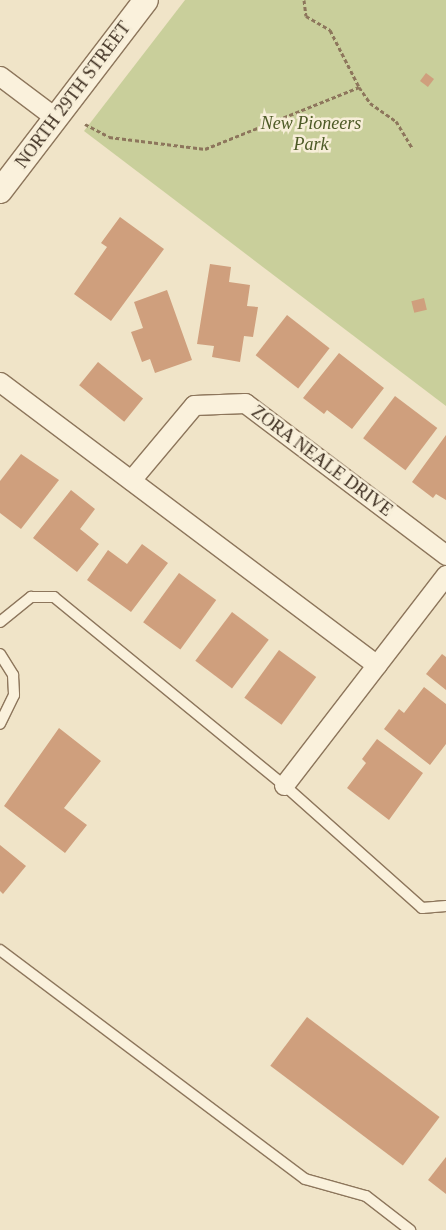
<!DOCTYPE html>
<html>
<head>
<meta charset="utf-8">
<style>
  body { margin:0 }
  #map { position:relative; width:446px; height:1230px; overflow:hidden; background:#f0e4c8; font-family:Georgia,serif }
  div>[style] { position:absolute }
  .green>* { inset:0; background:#c9cf9b }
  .building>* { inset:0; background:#cf9f7d; transform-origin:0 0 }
  .path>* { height:3px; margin-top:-1.5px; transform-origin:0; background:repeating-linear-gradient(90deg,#8d765c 0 4px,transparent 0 6.5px) }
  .roads { filter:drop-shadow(1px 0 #8d765c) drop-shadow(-1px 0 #8d765c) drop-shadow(0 1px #8d765c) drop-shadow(0 -1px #8d765c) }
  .service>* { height:10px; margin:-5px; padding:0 5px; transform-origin:5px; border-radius:5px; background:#faf1dc }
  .minor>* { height:19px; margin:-9.5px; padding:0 9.5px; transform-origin:9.5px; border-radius:9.5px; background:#faf1dc }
  .tertiary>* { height:24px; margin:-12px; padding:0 12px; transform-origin:12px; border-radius:12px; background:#faf1dc }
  span { translate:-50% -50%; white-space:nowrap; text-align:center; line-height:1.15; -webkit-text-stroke:5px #f7eed8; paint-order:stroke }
  .street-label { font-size:18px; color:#3d2e20 }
  .park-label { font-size:18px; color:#4d5a26; font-style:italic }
</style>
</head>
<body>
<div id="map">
  <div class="green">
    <i style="clip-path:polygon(185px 0,446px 0,446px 406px,84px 131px)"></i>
  </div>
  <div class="building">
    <i style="left:426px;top:73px;width:10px;height:10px;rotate:37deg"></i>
    <i style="clip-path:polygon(120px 217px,164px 249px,111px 321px,74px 294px,107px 247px,101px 243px)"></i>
    <i style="clip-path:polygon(210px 264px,231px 267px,229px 282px,250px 285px,247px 306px,258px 307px,253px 337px,244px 336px,240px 362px,212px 357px,214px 346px,197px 344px)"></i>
    <i style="clip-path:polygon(167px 290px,192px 360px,155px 373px,150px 359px,142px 362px,131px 332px,143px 328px,134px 302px)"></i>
    <i style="left:424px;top:298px;width:12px;height:13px;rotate:76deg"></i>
    <i style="left:287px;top:315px;width:54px;height:51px;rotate:38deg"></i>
    <i style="clip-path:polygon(339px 353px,384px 388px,352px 429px,327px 410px,324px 414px,303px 398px)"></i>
    <i style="left:98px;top:362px;width:58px;height:30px;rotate:39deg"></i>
    <i style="left:395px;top:396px;width:53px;height:53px;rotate:37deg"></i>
    <i style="clip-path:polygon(446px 435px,446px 500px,436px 494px,433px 498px,412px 482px)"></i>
    <i style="clip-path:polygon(21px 454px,59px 480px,21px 529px,0 513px,0 481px)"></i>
    <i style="clip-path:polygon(71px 490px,95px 509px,80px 529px,99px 544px,77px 572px,33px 538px)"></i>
    <i style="clip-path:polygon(142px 544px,168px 563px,131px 612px,87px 580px,108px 550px,127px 564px)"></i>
    <i style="left:179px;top:573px;width:46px;height:61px;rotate:36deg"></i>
    <i style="left:232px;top:612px;width:46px;height:61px;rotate:37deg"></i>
    <i style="left:279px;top:650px;width:46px;height:59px;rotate:36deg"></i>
    <i style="clip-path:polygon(442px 654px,446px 657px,446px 690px,426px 674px)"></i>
    <i style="clip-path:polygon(424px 687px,446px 704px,446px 744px,430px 765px,384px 729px,399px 709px,404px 713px)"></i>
    <i style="clip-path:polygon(59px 728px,101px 761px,64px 808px,87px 825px,65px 853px,4px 806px)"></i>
    <i style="clip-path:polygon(377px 739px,423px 773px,389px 820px,347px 788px,366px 763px,362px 759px)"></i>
    <i style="clip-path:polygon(0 845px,26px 866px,3px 894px,0 891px)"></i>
    <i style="left:307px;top:1017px;width:166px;height:61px;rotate:37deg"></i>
    <i style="clip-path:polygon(446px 1157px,446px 1194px,428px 1180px)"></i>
  </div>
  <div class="path">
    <i style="left:304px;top:0;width:16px;rotate:83deg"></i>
    <i style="left:306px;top:16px;width:28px;rotate:30deg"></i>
    <i style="left:330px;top:30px;width:64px;rotate:63deg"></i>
    <i style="left:359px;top:87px;width:19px;rotate:55deg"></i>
    <i style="left:370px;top:103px;width:32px;rotate:35deg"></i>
    <i style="left:396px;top:121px;width:31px;rotate:59deg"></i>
    <i style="left:85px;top:124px;width:27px;rotate:28deg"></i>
    <i style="left:109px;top:137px;width:97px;rotate:7.1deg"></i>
    <i style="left:205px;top:149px;width:166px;rotate:-21.9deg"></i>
  </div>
  <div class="roads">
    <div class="service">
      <i style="left:0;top:622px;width:40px;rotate:-39deg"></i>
      <i style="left:31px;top:597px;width:23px"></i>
      <i style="left:54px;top:597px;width:297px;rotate:39.3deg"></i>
      <i style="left:284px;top:785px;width:185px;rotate:41.7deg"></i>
      <i style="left:422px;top:908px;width:24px;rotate:-5deg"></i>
      <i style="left:0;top:654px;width:25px;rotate:58deg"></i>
      <i style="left:13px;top:675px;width:20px;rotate:87deg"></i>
      <i style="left:14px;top:695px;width:32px;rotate:116deg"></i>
      <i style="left:0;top:950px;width:381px;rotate:36.9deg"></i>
      <i style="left:305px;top:1179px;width:63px;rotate:15.6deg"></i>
      <i style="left:366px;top:1196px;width:56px;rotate:37.7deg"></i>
    </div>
    <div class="minor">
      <i style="left:0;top:76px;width:70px;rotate:36.9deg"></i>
      <i style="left:0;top:382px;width:471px;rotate:36.9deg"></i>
      <i style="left:131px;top:480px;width:98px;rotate:-50deg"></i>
      <i style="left:194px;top:405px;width:51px;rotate:-2.2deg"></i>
      <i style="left:245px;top:403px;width:252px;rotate:37.1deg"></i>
      <i style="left:284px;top:785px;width:265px;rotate:-52.4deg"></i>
    </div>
    <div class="tertiary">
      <i style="left:0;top:191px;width:240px;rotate:-52.6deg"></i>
    </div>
  </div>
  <div class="street-label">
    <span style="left:73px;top:95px;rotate:-53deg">NORTH 29TH STREET</span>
    <span style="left:322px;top:461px;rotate:37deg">ZORA NEALE DRIVE</span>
  </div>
  <div class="park-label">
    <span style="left:311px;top:134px">New Pioneers<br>Park</span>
  </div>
</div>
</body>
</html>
